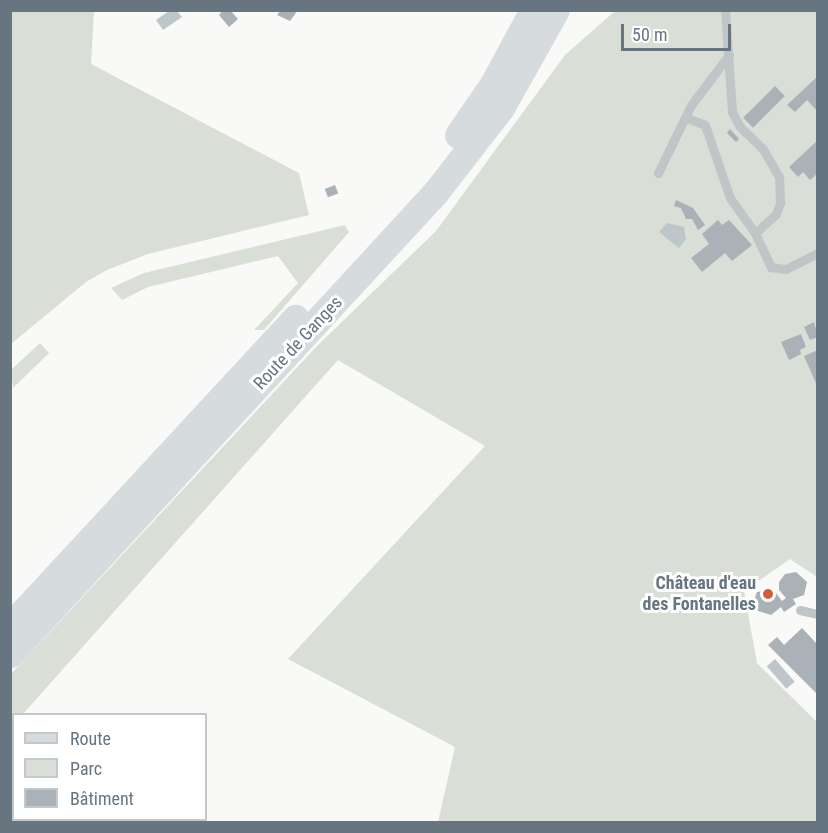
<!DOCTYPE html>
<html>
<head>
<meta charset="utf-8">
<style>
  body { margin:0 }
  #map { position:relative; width:828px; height:833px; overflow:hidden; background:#f9f9f7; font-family:"Roboto Condensed",sans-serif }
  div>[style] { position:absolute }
  .green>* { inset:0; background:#d9ded6 }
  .water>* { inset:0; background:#bdc6cb; transform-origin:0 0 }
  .building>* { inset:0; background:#aab2b7; transform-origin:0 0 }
  .lane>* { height:9px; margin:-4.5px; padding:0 4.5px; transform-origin:4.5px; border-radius:4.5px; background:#c0c5c8 }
  .primary>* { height:27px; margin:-13.5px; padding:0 13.5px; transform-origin:13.5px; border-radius:13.5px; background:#d6dbde }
  .dots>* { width:16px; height:16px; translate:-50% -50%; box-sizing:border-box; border:3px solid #fff; border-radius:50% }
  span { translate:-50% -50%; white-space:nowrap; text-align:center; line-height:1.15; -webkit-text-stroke:6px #fff; paint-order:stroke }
  .street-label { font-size:18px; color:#667580 }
  .poi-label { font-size:18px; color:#667580; font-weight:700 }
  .right { translate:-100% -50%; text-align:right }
  .frame { position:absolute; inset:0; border:12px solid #667580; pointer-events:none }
  .legend { position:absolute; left:12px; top:713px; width:195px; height:108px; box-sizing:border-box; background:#fff; border:2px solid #c2c8cc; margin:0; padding:8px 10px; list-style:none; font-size:18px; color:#667580 }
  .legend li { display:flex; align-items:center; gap:12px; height:30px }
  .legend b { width:30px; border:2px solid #c2c8cc }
  .scale { position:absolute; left:621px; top:24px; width:110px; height:27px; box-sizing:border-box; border:3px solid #667580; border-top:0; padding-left:8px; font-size:18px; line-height:21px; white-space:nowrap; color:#667580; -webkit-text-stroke:4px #fff; paint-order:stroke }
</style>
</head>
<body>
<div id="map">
  <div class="green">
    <i style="clip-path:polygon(10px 11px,94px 11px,91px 64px,299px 173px,309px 215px,148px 254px,107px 270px,86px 282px,11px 344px)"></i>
    <i style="clip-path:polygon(615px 11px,817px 11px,817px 577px,790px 559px,744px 591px,757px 663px,817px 722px,817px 822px,438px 822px,455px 747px,288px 659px,485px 446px,338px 360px,23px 714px,14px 714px,11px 729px,11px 674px,317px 346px,436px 231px,565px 55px)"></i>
    <i style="clip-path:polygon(345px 225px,349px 232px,264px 330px,254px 330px,298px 283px,278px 256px,148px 287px,122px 300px,111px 288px,144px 273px)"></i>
    <i style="clip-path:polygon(40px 343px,49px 353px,13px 388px,11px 370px)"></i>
  </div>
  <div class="water">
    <i style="clip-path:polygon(169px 11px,177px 11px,182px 17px,163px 30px,156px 20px)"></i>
    <i style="clip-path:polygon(667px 223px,684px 227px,686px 239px,679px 248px,659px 232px)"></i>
    <i style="left:775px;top:659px;width:30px;height:11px;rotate:49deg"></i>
  </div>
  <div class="building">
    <i style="clip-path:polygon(223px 10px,230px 10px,238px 19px,229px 27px,219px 15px)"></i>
    <i style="clip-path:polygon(281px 10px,298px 10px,290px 21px,277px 15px)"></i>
    <i style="clip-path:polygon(818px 76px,818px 112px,807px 100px,795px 112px,787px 105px)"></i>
    <i style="left:775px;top:86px;width:14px;height:45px;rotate:45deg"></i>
    <i style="clip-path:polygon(730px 129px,739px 139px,736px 142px,727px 133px)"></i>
    <i style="clip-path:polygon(818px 140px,818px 173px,810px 180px,803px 172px,798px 177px,789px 167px)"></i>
    <i style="left:335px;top:185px;width:9px;height:11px;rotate:69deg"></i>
    <i style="clip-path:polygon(676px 200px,693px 208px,705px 225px,698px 230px,692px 219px,686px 219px,681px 208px,674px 206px)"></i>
    <i style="clip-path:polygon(718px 220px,722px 225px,729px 220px,752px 245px,732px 261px,725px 253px,702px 272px,691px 258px,709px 244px,702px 234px)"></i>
    <i style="clip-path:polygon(814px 322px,818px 337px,810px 340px,804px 327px)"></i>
    <i style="clip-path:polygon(801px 334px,806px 347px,800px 350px,801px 354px,789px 360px,781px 342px)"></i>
    <i style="clip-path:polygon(818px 350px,818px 388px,804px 356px)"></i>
    <i style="clip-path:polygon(796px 572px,807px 582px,804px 595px,793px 599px,796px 604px,784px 612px,781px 607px,771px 615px,758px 611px,754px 600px,757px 592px,773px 589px,782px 601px,786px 598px,779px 590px,779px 582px,785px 574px)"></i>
    <i style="clip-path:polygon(802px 628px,818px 645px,818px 695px,768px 645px,777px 637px,784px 645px)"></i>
  </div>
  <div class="lane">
    <i style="left:687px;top:118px;width:19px;rotate:21deg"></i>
    <i style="left:705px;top:125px;width:77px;rotate:71.1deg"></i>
    <i style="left:730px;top:198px;width:43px;rotate:54.5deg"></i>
    <i style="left:755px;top:233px;width:28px;rotate:-42deg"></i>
    <i style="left:776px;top:214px;width:12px;rotate:-70deg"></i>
    <i style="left:780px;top:203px;width:26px;rotate:-92deg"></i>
    <i style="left:779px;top:177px;width:32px;rotate:-120deg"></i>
    <i style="left:763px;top:149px;width:32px;rotate:-136deg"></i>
    <i style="left:740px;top:127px;width:17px;rotate:-118deg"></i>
    <i style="left:732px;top:112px;width:102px;rotate:-93.9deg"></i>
    <i style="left:658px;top:173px;width:76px;rotate:-64.1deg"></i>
    <i style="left:691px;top:105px;width:63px;rotate:-52.8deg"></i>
    <i style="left:755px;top:233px;width:38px;rotate:65deg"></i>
    <i style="left:771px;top:267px;width:15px;rotate:8deg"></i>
    <i style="left:786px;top:269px;width:36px;rotate:-27deg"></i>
    <i style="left:800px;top:610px;width:18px;rotate:13deg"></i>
  </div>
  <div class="primary">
    <i style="left:458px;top:135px;width:62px;rotate:-55.5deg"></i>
    <i style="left:493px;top:84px;width:84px;rotate:-61.6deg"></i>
    <i style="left:10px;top:626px;width:420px;rotate:-47.2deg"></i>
    <i style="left:10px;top:654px;width:627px;rotate:-47.33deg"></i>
    <i style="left:435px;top:193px;width:108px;rotate:-52.2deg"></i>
    <i style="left:501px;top:108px;width:112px;rotate:-60.7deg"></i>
  </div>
  <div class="dots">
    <i style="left:768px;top:594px;background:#d75d39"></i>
  </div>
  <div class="street-label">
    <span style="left:298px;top:343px;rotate:-47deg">Route de Ganges</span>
  </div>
  <div class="poi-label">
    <span class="right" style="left:756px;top:594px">Château d'eau<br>des Fontanelles</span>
  </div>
  <div class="frame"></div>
  <ul class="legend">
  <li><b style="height:8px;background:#d6dbde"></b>Route</li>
  <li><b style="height:16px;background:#d9ded6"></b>Parc</li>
  <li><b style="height:16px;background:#aab2b7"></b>Bâtiment</li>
  </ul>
  <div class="scale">50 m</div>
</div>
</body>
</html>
